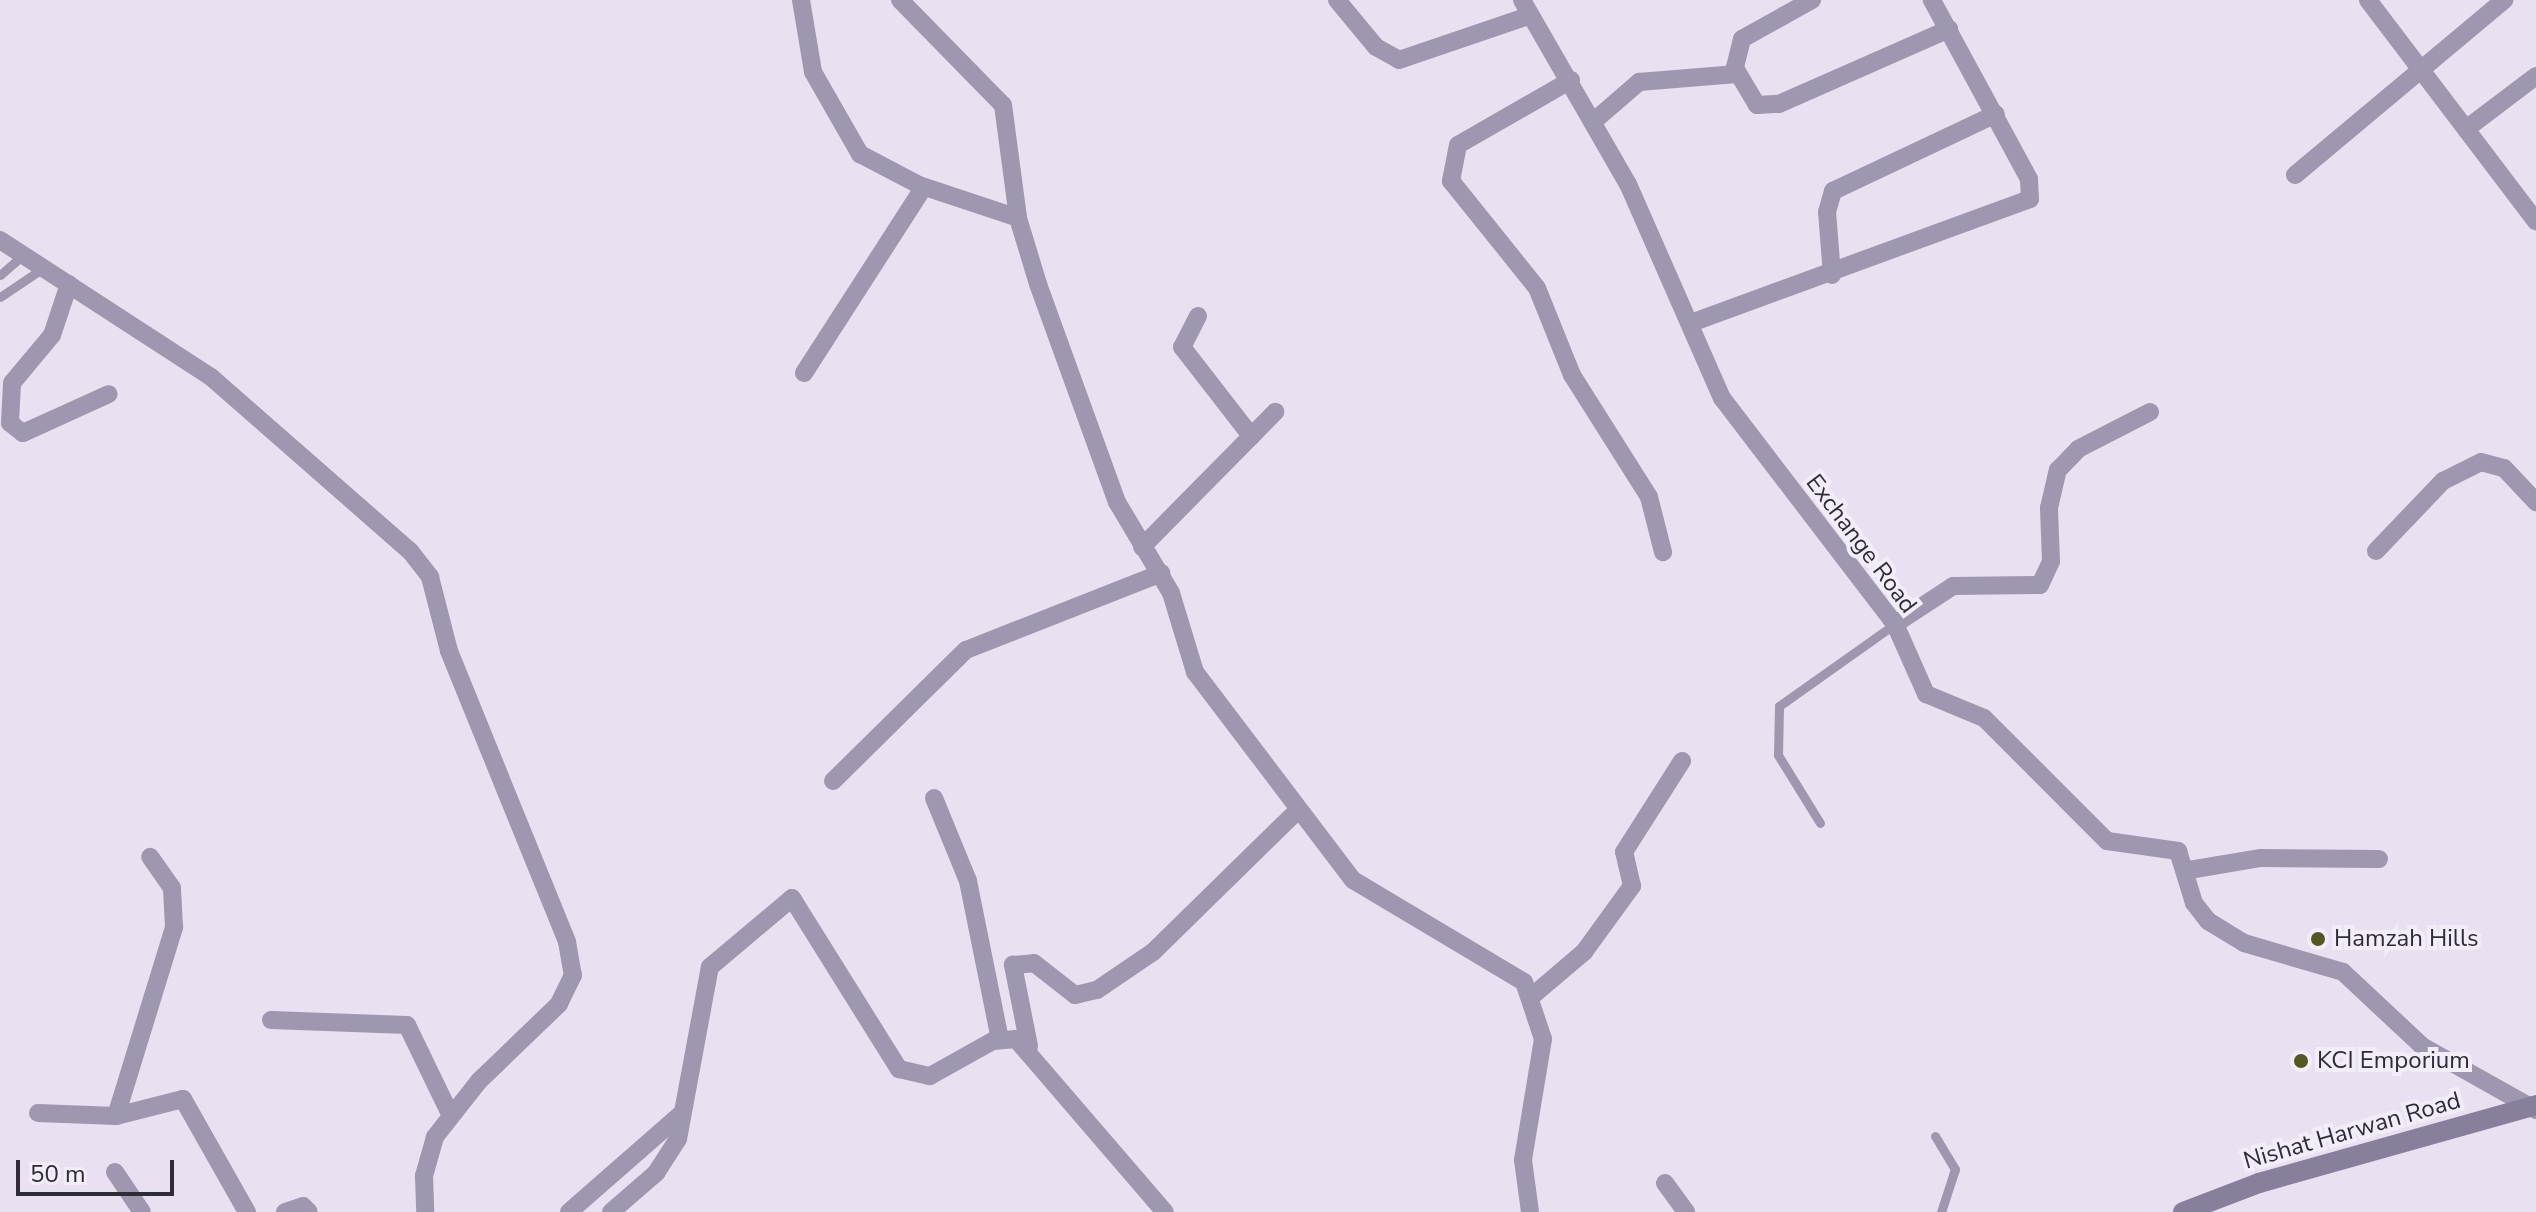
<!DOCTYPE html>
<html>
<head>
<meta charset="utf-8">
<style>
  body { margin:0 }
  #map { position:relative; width:2536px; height:1212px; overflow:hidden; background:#e9e1f1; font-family:"Nunito Sans",sans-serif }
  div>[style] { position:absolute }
  .lane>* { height:9px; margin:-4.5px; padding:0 4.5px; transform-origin:4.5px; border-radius:4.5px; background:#9f96af }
  .street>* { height:18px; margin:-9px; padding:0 9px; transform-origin:9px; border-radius:9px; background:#9f96af }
  .secondary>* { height:20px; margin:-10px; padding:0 10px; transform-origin:10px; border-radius:10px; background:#887f9d }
  .dots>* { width:22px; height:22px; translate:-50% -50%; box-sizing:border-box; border:4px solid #f3edf9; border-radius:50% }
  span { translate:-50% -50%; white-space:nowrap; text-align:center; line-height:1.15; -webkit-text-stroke:8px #f3edf9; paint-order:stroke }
  .street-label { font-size:24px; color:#2f2b38 }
  .poi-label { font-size:24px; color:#2f2b38 }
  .left { translate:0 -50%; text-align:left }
  .scale { position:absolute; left:16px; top:1160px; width:158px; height:36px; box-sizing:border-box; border:4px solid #2f2b38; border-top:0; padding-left:10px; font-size:24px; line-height:28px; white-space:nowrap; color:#2f2b38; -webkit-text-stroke:6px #f3edf9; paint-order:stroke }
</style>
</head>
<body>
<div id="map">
  <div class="lane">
    <i style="left:0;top:275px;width:30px;rotate:-41deg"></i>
    <i style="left:0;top:297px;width:52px;rotate:-34deg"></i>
    <i style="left:1820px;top:823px;width:80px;rotate:-121.7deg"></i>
    <i style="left:1778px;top:755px;width:49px;rotate:-88.8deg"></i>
    <i style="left:1779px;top:706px;width:142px;rotate:-35.3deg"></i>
    <i style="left:1935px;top:1136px;width:39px;rotate:59deg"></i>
    <i style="left:1955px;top:1169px;width:45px;rotate:108deg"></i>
  </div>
  <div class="street">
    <i style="left:801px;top:0;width:73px;rotate:80.5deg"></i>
    <i style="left:813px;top:72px;width:95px;rotate:60.2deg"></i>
    <i style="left:860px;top:154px;width:67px;rotate:27.7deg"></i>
    <i style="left:919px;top:185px;width:104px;rotate:18.4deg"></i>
    <i style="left:900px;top:0;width:147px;rotate:45.6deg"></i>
    <i style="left:1003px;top:105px;width:114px;rotate:82.4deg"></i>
    <i style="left:1018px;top:218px;width:69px;rotate:73.1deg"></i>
    <i style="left:1038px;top:284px;width:232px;rotate:70.1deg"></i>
    <i style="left:1117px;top:502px;width:106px;rotate:59.3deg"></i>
    <i style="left:1171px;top:593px;width:83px;rotate:73.1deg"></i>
    <i style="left:1195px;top:672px;width:261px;rotate:52.8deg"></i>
    <i style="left:1353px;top:880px;width:199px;rotate:30.8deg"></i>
    <i style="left:1524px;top:982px;width:60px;rotate:71.6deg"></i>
    <i style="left:1543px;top:1039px;width:123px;rotate:99.4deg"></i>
    <i style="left:1523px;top:1160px;width:52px;rotate:82.3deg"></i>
    <i style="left:1337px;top:0;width:61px;rotate:50.3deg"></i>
    <i style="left:1376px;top:47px;width:26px;rotate:29deg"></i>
    <i style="left:1399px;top:60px;width:136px;rotate:-18.8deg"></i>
    <i style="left:1522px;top:0;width:212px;rotate:60.1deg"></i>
    <i style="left:1628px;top:184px;width:234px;rotate:66.3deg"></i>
    <i style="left:1722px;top:398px;width:285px;rotate:52.6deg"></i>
    <i style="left:1895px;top:624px;width:77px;rotate:66.1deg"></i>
    <i style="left:1926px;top:694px;width:63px;rotate:22.5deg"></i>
    <i style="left:1984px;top:718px;width:174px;rotate:45deg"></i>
    <i style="left:2107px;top:841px;width:72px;rotate:8deg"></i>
    <i style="left:2178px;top:851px;width:54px;rotate:72.9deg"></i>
    <i style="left:2194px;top:903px;width:23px;rotate:52deg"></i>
    <i style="left:2208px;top:921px;width:42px;rotate:31.4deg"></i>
    <i style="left:2244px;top:943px;width:103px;rotate:16.3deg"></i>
    <i style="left:2343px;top:972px;width:108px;rotate:43.1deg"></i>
    <i style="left:2422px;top:1046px;width:131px;rotate:29.3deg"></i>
    <i style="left:1812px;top:0;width:80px;rotate:150.9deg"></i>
    <i style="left:1742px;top:39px;width:30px;rotate:104deg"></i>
    <i style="left:1735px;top:68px;width:43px;rotate:59.3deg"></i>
    <i style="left:1757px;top:105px;width:22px;rotate:-3deg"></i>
    <i style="left:1779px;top:104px;width:186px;rotate:-23.8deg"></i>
    <i style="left:2368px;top:0;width:278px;rotate:52.8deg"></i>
    <i style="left:1571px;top:80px;width:130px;rotate:150.1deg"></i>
    <i style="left:1458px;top:145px;width:37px;rotate:101deg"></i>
    <i style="left:1451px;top:181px;width:137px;rotate:51.2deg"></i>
    <i style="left:1537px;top:288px;width:94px;rotate:68.1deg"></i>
    <i style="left:1572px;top:375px;width:144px;rotate:57.7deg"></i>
    <i style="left:1649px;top:497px;width:57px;rotate:75.7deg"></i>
    <i style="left:1594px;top:121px;width:60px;rotate:-40.9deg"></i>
    <i style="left:1639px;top:82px;width:98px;rotate:-4.7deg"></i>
    <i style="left:2466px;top:129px;width:88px;rotate:-37.1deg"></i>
    <i style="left:2295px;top:175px;width:273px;rotate:-39.9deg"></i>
    <i style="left:0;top:240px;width:252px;rotate:33deg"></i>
    <i style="left:211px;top:377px;width:264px;rotate:41.2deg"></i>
    <i style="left:410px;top:551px;width:33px;rotate:52deg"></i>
    <i style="left:430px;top:577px;width:76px;rotate:75.6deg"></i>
    <i style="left:449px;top:651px;width:314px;rotate:67.9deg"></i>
    <i style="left:567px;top:942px;width:34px;rotate:80deg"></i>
    <i style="left:573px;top:975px;width:32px;rotate:116deg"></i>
    <i style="left:559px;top:1004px;width:111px;rotate:136.1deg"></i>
    <i style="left:479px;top:1081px;width:71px;rotate:128.2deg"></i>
    <i style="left:435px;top:1137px;width:41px;rotate:105.8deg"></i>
    <i style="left:424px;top:1176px;width:36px;rotate:88deg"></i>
    <i style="left:1832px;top:275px;width:63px;rotate:-94.5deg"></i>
    <i style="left:1827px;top:212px;width:22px;rotate:-74deg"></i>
    <i style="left:1833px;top:191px;width:180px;rotate:-25.3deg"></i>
    <i style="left:69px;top:284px;width:54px;rotate:108.4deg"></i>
    <i style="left:52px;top:335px;width:62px;rotate:129.8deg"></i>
    <i style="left:12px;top:383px;width:40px;rotate:92.9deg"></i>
    <i style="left:10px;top:423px;width:16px;rotate:38deg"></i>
    <i style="left:23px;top:433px;width:94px;rotate:-24.4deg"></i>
    <i style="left:1198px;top:316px;width:35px;rotate:117deg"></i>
    <i style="left:1182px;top:347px;width:113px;rotate:52.2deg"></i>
    <i style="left:1691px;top:323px;width:361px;rotate:-20.1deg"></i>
    <i style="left:2030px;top:199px;width:20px;rotate:-93deg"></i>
    <i style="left:2029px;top:179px;width:204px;rotate:-118.5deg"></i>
    <i style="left:804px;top:373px;width:221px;rotate:-57.2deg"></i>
    <i style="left:1142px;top:547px;width:190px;rotate:-45.4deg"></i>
    <i style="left:2376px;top:551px;width:97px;rotate:-46.3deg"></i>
    <i style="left:2443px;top:481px;width:42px;rotate:-26.6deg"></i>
    <i style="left:2481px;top:462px;width:24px;rotate:15deg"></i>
    <i style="left:2504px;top:468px;width:47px;rotate:46.7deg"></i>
    <i style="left:1895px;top:624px;width:69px;rotate:-33.2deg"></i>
    <i style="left:1953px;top:586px;width:87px;rotate:-0.7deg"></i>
    <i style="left:2040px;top:585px;width:26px;rotate:-65deg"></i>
    <i style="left:2051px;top:561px;width:53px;rotate:-92.2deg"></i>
    <i style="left:2049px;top:508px;width:39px;rotate:-77deg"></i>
    <i style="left:2058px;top:470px;width:29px;rotate:-46deg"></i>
    <i style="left:2078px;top:449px;width:81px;rotate:-27.2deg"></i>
    <i style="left:833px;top:781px;width:187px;rotate:-44.6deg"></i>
    <i style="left:966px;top:650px;width:210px;rotate:-21.5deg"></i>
    <i style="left:934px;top:798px;width:90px;rotate:67.7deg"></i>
    <i style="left:968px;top:881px;width:161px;rotate:78.6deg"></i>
    <i style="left:2189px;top:870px;width:73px;rotate:-9.5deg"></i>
    <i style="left:2261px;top:858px;width:118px;rotate:0.5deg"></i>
    <i style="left:1531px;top:997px;width:70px;rotate:-40.3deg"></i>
    <i style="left:1584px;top:952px;width:82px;rotate:-54deg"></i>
    <i style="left:1632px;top:886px;width:35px;rotate:-103deg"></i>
    <i style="left:1624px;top:852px;width:108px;rotate:-57.5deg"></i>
    <i style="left:271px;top:1020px;width:136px;rotate:2.1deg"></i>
    <i style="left:407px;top:1025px;width:99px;rotate:64.2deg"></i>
    <i style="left:1029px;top:1046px;width:83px;rotate:-101.2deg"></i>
    <i style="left:1013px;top:965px;width:21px;rotate:-5deg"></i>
    <i style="left:1034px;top:963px;width:52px;rotate:38deg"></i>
    <i style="left:1075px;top:995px;width:23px;rotate:-13deg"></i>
    <i style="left:1097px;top:990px;width:68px;rotate:-34.2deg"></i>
    <i style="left:1153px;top:952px;width:200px;rotate:-44.4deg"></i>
    <i style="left:38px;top:1113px;width:78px;rotate:2.2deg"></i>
    <i style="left:116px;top:1116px;width:69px;rotate:-14.2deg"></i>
    <i style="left:183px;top:1099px;width:130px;rotate:60.5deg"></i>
    <i style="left:116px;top:1116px;width:198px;rotate:-72.9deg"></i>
    <i style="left:174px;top:927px;width:39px;rotate:-93deg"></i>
    <i style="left:172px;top:888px;width:38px;rotate:-125deg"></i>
    <i style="left:115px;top:1172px;width:48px;rotate:56deg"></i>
    <i style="left:1665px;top:1183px;width:36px;rotate:54deg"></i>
    <i style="left:285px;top:1212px;width:19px;rotate:-18deg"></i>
    <i style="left:303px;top:1206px;width:8px;rotate:45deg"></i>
    <i style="left:569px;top:1212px;width:150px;rotate:-41.2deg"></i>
    <i style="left:611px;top:1212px;width:60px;rotate:-40.9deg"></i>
    <i style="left:656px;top:1173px;width:40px;rotate:-57.1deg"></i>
    <i style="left:678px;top:1139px;width:175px;rotate:-79.5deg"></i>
    <i style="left:710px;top:967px;width:107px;rotate:-40.1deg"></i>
    <i style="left:792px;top:898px;width:202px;rotate:58deg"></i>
    <i style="left:899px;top:1069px;width:32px;rotate:13deg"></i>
    <i style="left:930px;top:1076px;width:72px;rotate:-29.1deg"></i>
    <i style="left:993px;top:1041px;width:23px;rotate:-5deg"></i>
    <i style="left:1016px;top:1039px;width:228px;rotate:49.3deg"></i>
  </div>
  <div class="secondary">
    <i style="left:2183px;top:1212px;width:81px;rotate:-20.9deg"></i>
    <i style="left:2259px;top:1183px;width:288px;rotate:-15.7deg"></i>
  </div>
  <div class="dots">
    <i style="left:2318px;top:939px;background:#555624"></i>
    <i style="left:2301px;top:1061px;background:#555624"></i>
  </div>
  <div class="street-label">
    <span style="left:1861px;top:544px;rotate:53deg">Exchange Road</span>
    <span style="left:2352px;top:1131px;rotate:-16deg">Nishat Harwan Road</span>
  </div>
  <div class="poi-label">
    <span class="left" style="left:2334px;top:939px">Hamzah Hills</span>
    <span class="left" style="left:2317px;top:1061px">KCI Emporium</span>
  </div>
  <div class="scale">50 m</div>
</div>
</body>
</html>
